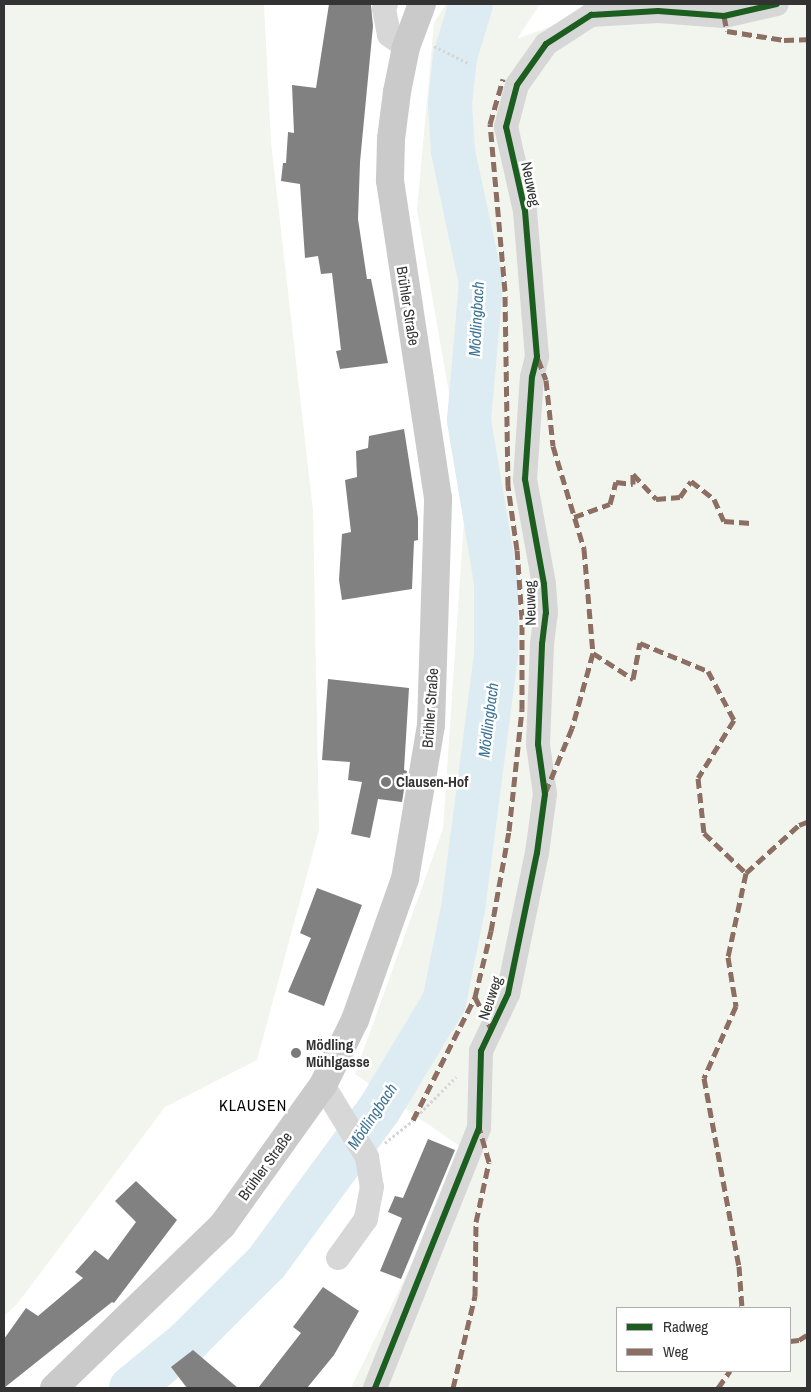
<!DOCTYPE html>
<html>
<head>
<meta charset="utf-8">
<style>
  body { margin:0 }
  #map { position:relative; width:811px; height:1392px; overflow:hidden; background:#fff; font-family:"Archivo Narrow",sans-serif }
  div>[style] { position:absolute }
  .green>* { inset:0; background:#f1f5ed }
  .river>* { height:44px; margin:-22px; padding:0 22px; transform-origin:22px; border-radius:22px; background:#ddebf3 }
  .building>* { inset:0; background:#818181 }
  .path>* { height:3px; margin-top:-1.5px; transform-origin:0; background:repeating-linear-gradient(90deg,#d6d6d6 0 2.5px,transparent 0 5px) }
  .minor>* { height:24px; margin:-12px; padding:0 12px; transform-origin:12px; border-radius:12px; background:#d7d7d7 }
  .major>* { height:28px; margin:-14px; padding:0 14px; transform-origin:14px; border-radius:14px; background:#cacaca }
  .quiet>* { height:5px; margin-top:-2.5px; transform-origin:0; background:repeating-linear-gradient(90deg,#8d6e63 0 10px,transparent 0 15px) }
  .cycleway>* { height:6px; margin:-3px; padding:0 3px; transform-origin:3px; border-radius:3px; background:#1b5e20 }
  .dots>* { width:14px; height:14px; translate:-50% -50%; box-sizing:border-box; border:2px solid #fff; border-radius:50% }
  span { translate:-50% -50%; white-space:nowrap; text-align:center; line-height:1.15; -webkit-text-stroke:5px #fff; paint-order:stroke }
  .street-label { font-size:15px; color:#333 }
  .poi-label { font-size:15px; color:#333; font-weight:700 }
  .left { translate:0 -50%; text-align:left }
  .water-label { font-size:16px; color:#3f7597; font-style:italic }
  .neighbourhood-label { font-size:16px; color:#000; letter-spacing:1px }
  .frame { position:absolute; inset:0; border:5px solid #333; pointer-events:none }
  .legend { position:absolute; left:616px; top:1307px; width:175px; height:65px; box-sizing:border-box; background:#fff; border:1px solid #adadad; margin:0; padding:6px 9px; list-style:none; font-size:15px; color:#333 }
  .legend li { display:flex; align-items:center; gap:10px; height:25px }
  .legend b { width:25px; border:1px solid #adadad }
</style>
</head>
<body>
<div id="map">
  <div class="green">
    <i style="clip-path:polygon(4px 4px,264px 4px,271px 142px,313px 511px,319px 830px,257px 1060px,165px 1107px,17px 1304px,4px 1316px)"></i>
    <i style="clip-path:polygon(evenodd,446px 4px,540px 4px,517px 39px,592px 11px,666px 4px,807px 4px,807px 1388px,351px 1388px,467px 1151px,355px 1074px,443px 829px,466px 490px,417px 210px,434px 23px,446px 4px,617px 1308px,790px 1308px,790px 1371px,617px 1371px,617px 1308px)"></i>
  </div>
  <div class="river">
    <i style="left:131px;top:1388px;width:71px;rotate:-39.3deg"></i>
    <i style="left:186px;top:1343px;width:115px;rotate:-45deg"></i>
    <i style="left:267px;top:1262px;width:191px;rotate:-53.7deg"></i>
    <i style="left:380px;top:1108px;width:124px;rotate:-58.9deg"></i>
    <i style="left:444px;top:1002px;width:95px;rotate:-78.5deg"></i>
    <i style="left:463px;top:909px;width:255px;rotate:-82.6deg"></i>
    <i style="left:496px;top:656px;width:74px;rotate:-90deg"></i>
    <i style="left:496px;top:582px;width:164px;rotate:-99.5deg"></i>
    <i style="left:469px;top:420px;width:138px;rotate:-85deg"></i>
    <i style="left:481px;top:283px;width:135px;rotate:-102deg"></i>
    <i style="left:453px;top:151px;width:46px;rotate:-93.7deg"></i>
    <i style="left:450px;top:105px;width:48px;rotate:-84.1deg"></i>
    <i style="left:455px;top:57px;width:55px;rotate:-73.2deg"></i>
  </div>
  <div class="building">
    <i style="clip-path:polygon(329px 4px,371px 5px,373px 26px,360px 162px,358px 219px,367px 279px,371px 279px,388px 363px,340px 369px,336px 351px,341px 350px,332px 273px,321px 274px,318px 256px,305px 258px,300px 184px,281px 181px,283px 163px,286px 163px,288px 132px,294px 133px,292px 85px,316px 88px)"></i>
    <i style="clip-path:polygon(404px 429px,418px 518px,418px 540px,414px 541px,412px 589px,342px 600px,339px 580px,342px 534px,351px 532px,345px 480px,357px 477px,356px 451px,368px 448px,369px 436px)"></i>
    <i style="clip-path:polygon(328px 679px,409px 688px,404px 770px,407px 771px,402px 802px,378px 799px,370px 838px,351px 834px,362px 782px,348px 780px,350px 762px,322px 760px)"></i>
    <i style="clip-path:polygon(317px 888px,362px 905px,324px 1006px,288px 992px,311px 938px,300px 933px)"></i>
    <i style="clip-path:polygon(428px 1139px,455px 1150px,401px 1279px,380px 1271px,402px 1218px,388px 1212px,395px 1196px,403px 1198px)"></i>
    <i style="clip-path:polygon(136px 1181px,177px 1220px,114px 1303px,112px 1302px,4px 1388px,4px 1339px,26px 1308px,38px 1316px,83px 1278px,75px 1272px,95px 1250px,108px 1260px,136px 1222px,115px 1201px)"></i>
    <i style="clip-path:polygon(323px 1287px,359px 1311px,334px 1355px,307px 1388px,258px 1388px,301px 1333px,293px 1327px)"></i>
    <i style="clip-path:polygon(193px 1350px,238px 1388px,187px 1388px,171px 1367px)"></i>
  </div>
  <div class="path">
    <i style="left:434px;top:46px;width:40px;rotate:26.6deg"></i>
    <i style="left:385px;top:1143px;width:36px;rotate:-39deg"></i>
    <i style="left:413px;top:1120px;width:61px;rotate:-45deg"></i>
  </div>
  <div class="minor">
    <i style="left:386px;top:4px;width:5px;rotate:112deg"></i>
    <i style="left:384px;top:9px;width:26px;rotate:79deg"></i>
    <i style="left:389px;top:35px;width:21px;rotate:35deg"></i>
    <i style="left:323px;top:1085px;width:84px;rotate:58.6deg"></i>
    <i style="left:367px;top:1157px;width:30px;rotate:81deg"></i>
    <i style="left:372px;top:1187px;width:33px;rotate:101deg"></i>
    <i style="left:366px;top:1219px;width:48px;rotate:125.7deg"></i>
    <i style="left:375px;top:1388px;width:280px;rotate:-68.2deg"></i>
    <i style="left:479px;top:1128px;width:77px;rotate:-88.5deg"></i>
    <i style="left:481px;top:1051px;width:63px;rotate:-64.7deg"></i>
    <i style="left:508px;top:994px;width:144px;rotate:-78.4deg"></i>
    <i style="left:537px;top:853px;width:60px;rotate:-82.3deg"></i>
    <i style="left:545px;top:794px;width:50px;rotate:-98deg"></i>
    <i style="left:538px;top:744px;width:100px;rotate:-87.7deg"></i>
    <i style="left:542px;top:644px;width:31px;rotate:-83deg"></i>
    <i style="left:546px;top:613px;width:29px;rotate:-94deg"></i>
    <i style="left:544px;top:584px;width:107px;rotate:-100.3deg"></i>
    <i style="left:525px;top:479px;width:102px;rotate:-86.1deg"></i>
    <i style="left:532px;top:377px;width:21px;rotate:-76deg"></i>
    <i style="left:537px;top:357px;width:146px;rotate:-94.7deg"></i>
    <i style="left:525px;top:211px;width:86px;rotate:-102.7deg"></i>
    <i style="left:506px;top:127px;width:43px;rotate:-75.3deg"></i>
    <i style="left:517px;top:85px;width:50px;rotate:-54.7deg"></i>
    <i style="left:546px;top:44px;width:54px;rotate:-32.8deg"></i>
    <i style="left:591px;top:15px;width:67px;rotate:-3.4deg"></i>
    <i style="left:658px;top:11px;width:66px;rotate:4.3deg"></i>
    <i style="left:724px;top:16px;width:54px;rotate:-12.8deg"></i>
  </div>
  <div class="major">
    <i style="left:54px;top:1388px;width:233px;rotate:-44deg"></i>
    <i style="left:222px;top:1226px;width:173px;rotate:-54.4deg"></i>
    <i style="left:323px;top:1085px;width:72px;rotate:-63.8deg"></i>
    <i style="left:355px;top:1020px;width:150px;rotate:-70.5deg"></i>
    <i style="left:405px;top:879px;width:156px;rotate:-80.4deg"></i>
    <i style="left:431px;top:725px;width:227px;rotate:-88.2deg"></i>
    <i style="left:438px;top:498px;width:322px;rotate:-98.6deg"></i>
    <i style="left:390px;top:180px;width:41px;rotate:-88.6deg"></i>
    <i style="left:391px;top:139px;width:47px;rotate:-82.7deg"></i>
    <i style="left:397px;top:92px;width:46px;rotate:-78.7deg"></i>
    <i style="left:406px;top:47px;width:46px;rotate:-69.6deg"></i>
  </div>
  <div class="quiet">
    <i style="left:724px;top:16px;width:15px;rotate:79deg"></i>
    <i style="left:727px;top:31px;width:58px;rotate:9deg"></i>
    <i style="left:784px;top:40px;width:23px;rotate:-2deg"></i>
    <i style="left:538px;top:359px;width:22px;rotate:69deg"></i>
    <i style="left:546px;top:380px;width:66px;rotate:83.9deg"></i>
    <i style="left:553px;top:446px;width:108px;rotate:73.2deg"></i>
    <i style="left:584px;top:549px;width:104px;rotate:85.1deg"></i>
    <i style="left:593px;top:653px;width:78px;rotate:105.6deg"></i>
    <i style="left:572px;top:728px;width:68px;rotate:112.4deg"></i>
    <i style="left:574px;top:517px;width:38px;rotate:-20deg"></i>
    <i style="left:610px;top:504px;width:23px;rotate:-75deg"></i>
    <i style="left:616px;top:482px;width:17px;rotate:7deg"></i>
    <i style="left:633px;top:484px;width:10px;rotate:-90deg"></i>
    <i style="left:633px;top:474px;width:34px;rotate:47deg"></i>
    <i style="left:656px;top:499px;width:24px;rotate:-5deg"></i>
    <i style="left:680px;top:497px;width:19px;rotate:-55deg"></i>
    <i style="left:691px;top:481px;width:29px;rotate:38deg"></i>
    <i style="left:714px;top:499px;width:24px;rotate:66deg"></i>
    <i style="left:724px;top:521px;width:27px;rotate:4deg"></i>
    <i style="left:593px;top:653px;width:48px;rotate:33deg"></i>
    <i style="left:633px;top:679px;width:37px;rotate:-79deg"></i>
    <i style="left:640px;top:643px;width:74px;rotate:22.4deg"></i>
    <i style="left:708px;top:671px;width:55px;rotate:62deg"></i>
    <i style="left:734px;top:720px;width:68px;rotate:121.8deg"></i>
    <i style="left:698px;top:778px;width:55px;rotate:83.8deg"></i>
    <i style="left:704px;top:833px;width:58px;rotate:43.6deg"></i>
    <i style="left:746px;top:873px;width:86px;rotate:102.1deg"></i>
    <i style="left:728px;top:957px;width:50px;rotate:80.7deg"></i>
    <i style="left:736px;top:1006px;width:79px;rotate:114deg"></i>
    <i style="left:704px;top:1078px;width:191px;rotate:79.5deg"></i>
    <i style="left:739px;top:1266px;width:42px;rotate:85.9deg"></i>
    <i style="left:746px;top:873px;width:72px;rotate:-42.2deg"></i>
    <i style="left:799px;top:825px;width:9px;rotate:-21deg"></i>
    <i style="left:475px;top:997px;width:37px;rotate:63deg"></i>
    <i style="left:413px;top:1120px;width:138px;rotate:-63.2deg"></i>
    <i style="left:475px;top:997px;width:68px;rotate:-76.4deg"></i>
    <i style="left:491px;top:931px;width:102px;rotate:-79.8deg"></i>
    <i style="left:509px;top:831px;width:123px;rotate:-83.9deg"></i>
    <i style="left:522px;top:709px;width:90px;rotate:-90deg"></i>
    <i style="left:522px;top:619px;width:69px;rotate:-94.1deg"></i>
    <i style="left:517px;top:550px;width:65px;rotate:-98deg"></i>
    <i style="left:508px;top:486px;width:195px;rotate:-90.9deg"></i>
    <i style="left:505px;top:291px;width:168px;rotate:-95.1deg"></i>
    <i style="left:490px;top:124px;width:47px;rotate:-73.9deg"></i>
    <i style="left:790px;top:1341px;width:9px;rotate:-6deg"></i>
    <i style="left:799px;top:1340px;width:9px;rotate:-32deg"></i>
    <i style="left:453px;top:1388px;width:95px;rotate:-76.6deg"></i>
    <i style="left:475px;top:1296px;width:74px;rotate:-89.2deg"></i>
    <i style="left:476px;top:1222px;width:61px;rotate:-77.8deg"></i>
    <i style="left:489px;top:1162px;width:35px;rotate:-106deg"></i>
    <i style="left:718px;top:1388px;width:21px;rotate:-55deg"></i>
  </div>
  <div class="cycleway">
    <i style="left:375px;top:1388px;width:280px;rotate:-68.2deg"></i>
    <i style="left:479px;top:1128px;width:77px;rotate:-88.5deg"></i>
    <i style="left:481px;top:1051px;width:63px;rotate:-64.7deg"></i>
    <i style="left:508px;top:994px;width:144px;rotate:-78.4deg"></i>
    <i style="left:537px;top:853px;width:60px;rotate:-82.3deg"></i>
    <i style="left:545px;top:794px;width:50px;rotate:-98deg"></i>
    <i style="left:538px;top:744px;width:100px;rotate:-87.7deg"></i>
    <i style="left:542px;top:644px;width:31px;rotate:-83deg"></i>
    <i style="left:546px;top:613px;width:29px;rotate:-94deg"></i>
    <i style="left:544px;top:584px;width:107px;rotate:-100.3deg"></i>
    <i style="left:525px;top:479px;width:102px;rotate:-86.1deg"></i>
    <i style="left:532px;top:377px;width:21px;rotate:-76deg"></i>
    <i style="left:537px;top:357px;width:146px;rotate:-94.7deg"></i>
    <i style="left:525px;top:211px;width:86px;rotate:-102.7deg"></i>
    <i style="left:506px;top:127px;width:43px;rotate:-75.3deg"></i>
    <i style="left:517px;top:85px;width:50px;rotate:-54.7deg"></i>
    <i style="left:546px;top:44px;width:54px;rotate:-32.8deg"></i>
    <i style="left:591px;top:15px;width:67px;rotate:-3.4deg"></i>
    <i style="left:658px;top:11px;width:66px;rotate:4.3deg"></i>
    <i style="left:724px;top:16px;width:54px;rotate:-12.8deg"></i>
  </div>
  <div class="dots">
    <i style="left:386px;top:782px;background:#7a7a7a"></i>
    <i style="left:296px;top:1053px;background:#7a7a7a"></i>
  </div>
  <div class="street-label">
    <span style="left:531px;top:184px;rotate:78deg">Neuweg</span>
    <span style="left:408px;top:306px;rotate:81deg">Brühler Straße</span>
    <span style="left:530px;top:603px;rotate:-91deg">Neuweg</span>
    <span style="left:430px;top:708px;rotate:-86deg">Brühler Straße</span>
    <span style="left:490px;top:998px;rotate:-71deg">Neuweg</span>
    <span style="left:265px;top:1166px;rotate:-54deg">Brühler Straße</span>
  </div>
  <div class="poi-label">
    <span class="left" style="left:396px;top:782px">Clausen-Hof</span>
    <span class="left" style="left:306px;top:1053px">Mödling<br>Mühlgasse</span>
  </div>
  <div class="water-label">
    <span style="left:476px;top:319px;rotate:-87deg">Mödlingbach</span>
    <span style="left:488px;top:720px;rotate:-83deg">Mödlingbach</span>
    <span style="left:372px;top:1116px;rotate:-56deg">Mödlingbach</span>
  </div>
  <div class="neighbourhood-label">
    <span style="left:253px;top:1105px">KLAUSEN</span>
  </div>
  <div class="frame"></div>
  <ul class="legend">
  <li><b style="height:6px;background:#1b5e20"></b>Radweg</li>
  <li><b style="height:6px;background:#8d6e63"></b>Weg</li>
  </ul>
</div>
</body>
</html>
